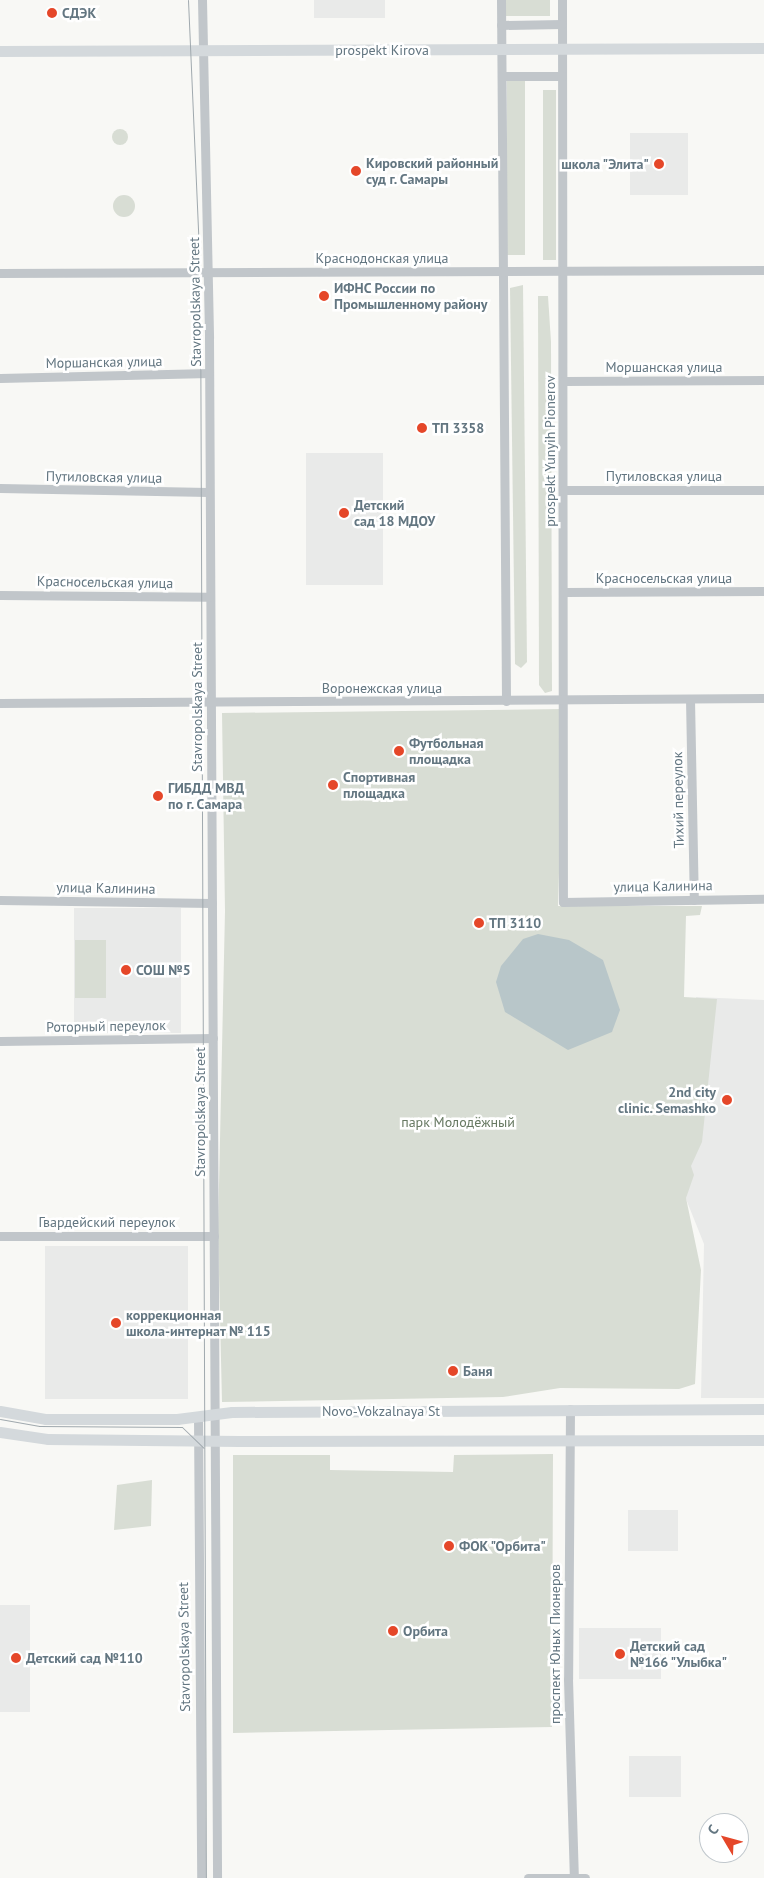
<!DOCTYPE html>
<html>
<head>
<meta charset="utf-8">
<style>
  body { margin:0 }
  #map { position:relative; width:764px; height:1878px; overflow:hidden; background:#f8f8f5; font-family:"PT Sans",sans-serif }
  div>[style] { position:absolute }
  .built>* { inset:0; background:#e9eae9; transform-origin:0 0 }
  .green>* { inset:0; background:#d8ddd4; transform-origin:0 0 }
  .round { border-radius:50% }
  .water>* { inset:0; background:#b8c6c9 }
  .minor>* { height:9px; margin:-4.5px; padding:0 4.5px; transform-origin:4.5px; border-radius:4.5px; background:#c1c6ca }
  .major>* { height:11px; margin:-5.5px; padding:0 5.5px; transform-origin:5.5px; border-radius:5.5px; background:#d4d9dc }
  .tram>* { height:1px; margin:-0.5px; padding:0 0.5px; transform-origin:0.5px; border-radius:0.5px; background:#a0a9ae }
  .dots>* { width:14px; height:14px; translate:-50% -50%; box-sizing:border-box; border:2px solid #fff; border-radius:50% }
  span { translate:-50% -50%; white-space:nowrap; text-align:center; line-height:1.15; -webkit-text-stroke:5px #fff; paint-order:stroke }
  .poi-label { font-size:14px; color:#637681; font-weight:700 }
  .left { translate:0 -50%; text-align:left }
  .right { translate:-100% -50%; text-align:right }
  .street-label { font-size:14px; color:#637681 }
  .park-label { font-size:14px; color:#677962 }
  .north { position:absolute; left:699px; top:1813px; width:50px; height:50px; box-sizing:border-box; background:#fff; border:1px solid #c1c8cd; border-radius:50%; rotate:307deg; font-size:14px; font-weight:700; line-height:20px; text-align:center; color:#637681 }
  .north::after { content:''; display:block; margin:auto; width:18px; height:22px; background:#e54729; clip-path:polygon(50% 0,100% 100%,50% 72%,0 100%) }
</style>
</head>
<body>
<div id="map">
  <div class="built">
    <i style="left:314px;top:0;width:71px;height:18px"></i>
    <i style="left:630px;top:133px;width:58px;height:62px"></i>
    <i style="left:306px;top:453px;width:77px;height:132px"></i>
    <i style="left:74px;top:908px;width:107px;height:125px"></i>
    <i style="clip-path:polygon(696px 997px,764px 1000px,764px 1398px,701px 1398px,704px 1244px,686px 1199px)"></i>
    <i style="left:45px;top:1246px;width:143px;height:153px"></i>
    <i style="left:678px;top:1510px;width:41px;height:50px;rotate:90deg"></i>
    <i style="left:0;top:1605px;width:30px;height:107px"></i>
    <i style="left:579px;top:1628px;width:82px;height:51px"></i>
    <i style="left:629px;top:1756px;width:52px;height:41px"></i>
  </div>
  <div class="green">
    <i style="left:506px;top:0;width:44px;height:16px"></i>
    <i style="left:507px;top:80px;width:18px;height:175px"></i>
    <i style="left:543px;top:90px;width:13px;height:170px"></i>
    <i class="round" style="left:112px;top:129px;width:16px;height:16px"></i>
    <i class="round" style="left:113px;top:195px;width:22px;height:22px"></i>
    <i style="clip-path:polygon(523px 285px,527px 662px,521px 668px,515px 664px,510px 288px)"></i>
    <i style="clip-path:polygon(538px 296px,548px 296px,551px 342px,552px 691px,545px 693px,539px 685px)"></i>
    <i style="clip-path:polygon(564px 709px,558px 906px,702px 906px,700px 915px,686px 916px,684px 997px,717px 999px,702px 1142px,691px 1166px,694px 1175px,686px 1198px,701px 1270px,695px 1384px,679px 1389px,560px 1388px,503px 1397px,222px 1402px,218px 1231px,225px 911px,222px 713px)"></i>
    <i style="left:75px;top:940px;width:31px;height:58px"></i>
    <i style="clip-path:polygon(553px 1454px,552px 1727px,233px 1733px,233px 1455px,330px 1455px,330px 1470px,453px 1472px,454px 1455px)"></i>
    <i style="clip-path:polygon(152px 1480px,151px 1526px,114px 1530px,117px 1485px)"></i>
  </div>
  <div class="water">
    <i style="clip-path:polygon(538px 934px,569px 940px,603px 960px,620px 1010px,612px 1032px,568px 1050px,505px 1012px,496px 982px,501px 966px,523px 939px)"></i>
  </div>
  <div class="minor">
    <i style="left:202px;top:0;width:338px;rotate:88.8deg"></i>
    <i style="left:209px;top:338px;width:1540px;rotate:89.7deg"></i>
    <i style="left:501px;top:0;width:701px;rotate:89.59deg"></i>
    <i style="left:562px;top:0;width:902px;rotate:89.94deg"></i>
    <i style="left:563px;top:902px;width:201px;rotate:-0.9deg"></i>
    <i style="left:501px;top:25px;width:61px;rotate:-0.9deg"></i>
    <i style="left:502px;top:76px;width:60px"></i>
    <i style="left:0;top:273px;width:764px;rotate:-0.22deg"></i>
    <i style="left:0;top:378px;width:209px;rotate:-1.4deg"></i>
    <i style="left:564px;top:381px;width:200px;rotate:-0.3deg"></i>
    <i style="left:0;top:488px;width:208px;rotate:1.1deg"></i>
    <i style="left:564px;top:490px;width:200px"></i>
    <i style="left:564px;top:592px;width:200px;rotate:-0.3deg"></i>
    <i style="left:0;top:595px;width:209px;rotate:0.5deg"></i>
    <i style="left:690px;top:699px;width:201px;rotate:88.9deg"></i>
    <i style="left:0;top:703px;width:764px;rotate:-0.37deg"></i>
    <i style="left:0;top:900px;width:212px;rotate:0.8deg"></i>
    <i style="left:0;top:1041px;width:213px;rotate:-0.8deg"></i>
    <i style="left:0;top:1236px;width:214px"></i>
    <i style="left:570px;top:1409px;width:270px;rotate:90.4deg"></i>
    <i style="left:568px;top:1679px;width:199px;rotate:88.3deg"></i>
    <i style="left:198px;top:1417px;width:461px;rotate:89.6deg"></i>
    <i style="left:528px;top:1878px;width:57px"></i>
  </div>
  <div class="major">
    <i style="left:0;top:51px;width:764px;rotate:-0.22deg"></i>
    <i style="left:0;top:1411px;width:47px;rotate:9.9deg"></i>
    <i style="left:46px;top:1419px;width:131px"></i>
    <i style="left:177px;top:1419px;width:55px;rotate:-7.3deg"></i>
    <i style="left:232px;top:1412px;width:532px;rotate:-0.32deg"></i>
    <i style="left:0;top:1432px;width:49px;rotate:8.3deg"></i>
    <i style="left:48px;top:1439px;width:191px;rotate:0.6deg"></i>
    <i style="left:239px;top:1441px;width:525px;rotate:-0.11deg"></i>
  </div>
  <div class="tram">
    <i style="left:188px;top:0;width:271px;rotate:87.5deg"></i>
    <i style="left:200px;top:271px;width:1607px;rotate:89.79deg"></i>
    <i style="left:0;top:1419px;width:40px;rotate:10deg"></i>
    <i style="left:39px;top:1426px;width:143px;rotate:0.4deg"></i>
    <i style="left:182px;top:1427px;width:30px;rotate:44deg"></i>
  </div>
  <div class="dots">
    <i style="left:52px;top:13px;background:#e54729"></i>
    <i style="left:659px;top:164px;background:#e54729"></i>
    <i style="left:356px;top:171px;background:#e54729"></i>
    <i style="left:324px;top:296px;background:#e54729"></i>
    <i style="left:422px;top:428px;background:#e54729"></i>
    <i style="left:344px;top:513px;background:#e54729"></i>
    <i style="left:399px;top:751px;background:#e54729"></i>
    <i style="left:333px;top:785px;background:#e54729"></i>
    <i style="left:158px;top:796px;background:#e54729"></i>
    <i style="left:479px;top:923px;background:#e54729"></i>
    <i style="left:126px;top:970px;background:#e54729"></i>
    <i style="left:727px;top:1100px;background:#e54729"></i>
    <i style="left:116px;top:1323px;background:#e54729"></i>
    <i style="left:453px;top:1371px;background:#e54729"></i>
    <i style="left:449px;top:1546px;background:#e54729"></i>
    <i style="left:393px;top:1631px;background:#e54729"></i>
    <i style="left:620px;top:1654px;background:#e54729"></i>
    <i style="left:16px;top:1658px;background:#e54729"></i>
  </div>
  <div class="poi-label">
    <span class="left" style="left:62px;top:13px">СДЭК</span>
    <span class="left" style="left:366px;top:171px">Кировский районный<br>суд г. Самары</span>
    <span class="right" style="left:649px;top:164px">школа "Элита"</span>
    <span class="left" style="left:334px;top:296px">ИФНС России по<br>Промышленному району</span>
    <span class="left" style="left:432px;top:428px">ТП 3358</span>
    <span class="left" style="left:354px;top:513px">Детский<br>сад 18 МДОУ</span>
    <span class="left" style="left:409px;top:751px">Футбольная<br>площадка</span>
    <span class="left" style="left:343px;top:785px">Спортивная<br>площадка</span>
    <span class="left" style="left:168px;top:796px">ГИБДД МВД<br>по г. Самара</span>
    <span class="left" style="left:489px;top:923px">ТП 3110</span>
    <span class="left" style="left:136px;top:970px">СОШ №5</span>
    <span class="right" style="left:716px;top:1100px">2nd city<br>clinic. Semashko</span>
    <span class="left" style="left:126px;top:1323px">коррекционная<br>школа-интернат № 115</span>
    <span class="left" style="left:463px;top:1371px">Баня</span>
    <span class="left" style="left:459px;top:1546px">ФОК "Орбита"</span>
    <span class="left" style="left:403px;top:1631px">Орбита</span>
    <span class="left" style="left:630px;top:1654px">Детский сад<br>№166 "Улыбка"</span>
    <span class="left" style="left:26px;top:1658px">Детский сад №110</span>
  </div>
  <div class="street-label">
    <span style="left:382px;top:50px">prospekt Kirova</span>
    <span style="left:382px;top:258px">Краснодонская улица</span>
    <span style="left:195px;top:302px;rotate:-91deg">Stavropolskaya Street</span>
    <span style="left:104px;top:362px;rotate:-1deg">Моршанская улица</span>
    <span style="left:664px;top:367px">Моршанская улица</span>
    <span style="left:550px;top:451px;rotate:-90deg">prospekt Yunyih Pionerov</span>
    <span style="left:664px;top:476px">Путиловская улица</span>
    <span style="left:104px;top:477px;rotate:1deg">Путиловская улица</span>
    <span style="left:664px;top:578px">Красносельская улица</span>
    <span style="left:105px;top:582px;rotate:1deg">Красносельская улица</span>
    <span style="left:382px;top:688px">Воронежская улица</span>
    <span style="left:197px;top:707px;rotate:-90deg">Stavropolskaya Street</span>
    <span style="left:678px;top:800px;rotate:-91deg">Тихий переулок</span>
    <span style="left:663px;top:886px;rotate:-1deg">улица Калинина</span>
    <span style="left:106px;top:888px;rotate:1deg">улица Калинина</span>
    <span style="left:106px;top:1026px;rotate:-1deg">Роторный переулок</span>
    <span style="left:200px;top:1112px;rotate:-90deg">Stavropolskaya Street</span>
    <span style="left:107px;top:1222px">Гвардейский переулок</span>
    <span style="left:381px;top:1411px">Novo-Vokzalnaya St</span>
    <span style="left:555px;top:1644px;rotate:-90deg">проспект Юных Пионеров</span>
    <span style="left:184px;top:1647px;rotate:-91deg">Stavropolskaya Street</span>
  </div>
  <div class="park-label">
    <span style="left:458px;top:1122px">парк Молодёжный</span>
  </div>
  <div class="north">С</div>
</div>
</body>
</html>
